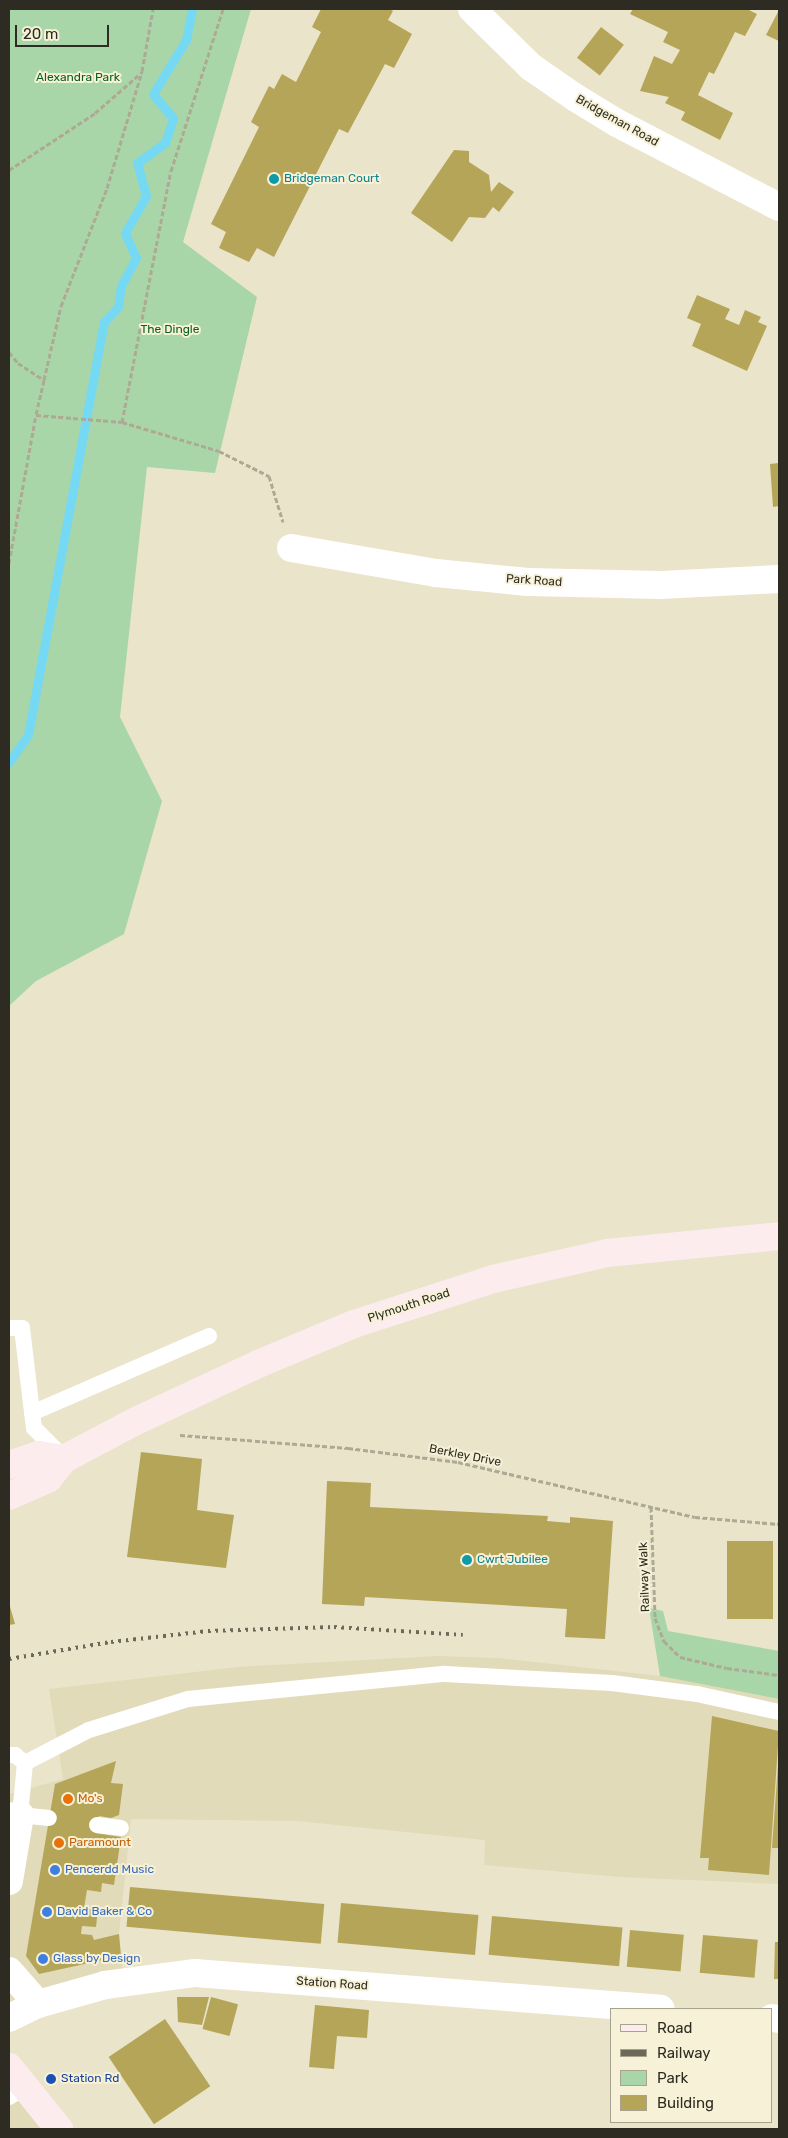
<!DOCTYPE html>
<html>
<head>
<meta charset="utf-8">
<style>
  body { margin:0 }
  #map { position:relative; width:788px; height:2138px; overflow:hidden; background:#eae4ca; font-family:Rubik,sans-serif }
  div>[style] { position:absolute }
  .built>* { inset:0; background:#e2dbb9 }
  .green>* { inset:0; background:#a8d6a9 }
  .stream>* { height:9px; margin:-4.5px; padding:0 4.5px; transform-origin:4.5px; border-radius:4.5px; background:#76d9f4 }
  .building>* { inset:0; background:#b5a558; transform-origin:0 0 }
  .path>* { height:3px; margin-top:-1.5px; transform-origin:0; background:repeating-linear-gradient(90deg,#aea994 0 5px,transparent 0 7.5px) }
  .lane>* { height:16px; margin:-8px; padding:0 8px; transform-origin:8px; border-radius:8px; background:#fff }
  .street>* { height:28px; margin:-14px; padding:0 14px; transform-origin:14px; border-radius:14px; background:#fff }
  .secondary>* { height:28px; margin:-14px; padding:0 14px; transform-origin:14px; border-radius:14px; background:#fcecee }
  .rail>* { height:4px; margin-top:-2px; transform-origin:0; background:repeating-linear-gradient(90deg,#6c6959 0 2.5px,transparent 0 7.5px) }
  .dots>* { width:14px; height:14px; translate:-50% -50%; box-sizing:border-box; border:2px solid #f7f2d7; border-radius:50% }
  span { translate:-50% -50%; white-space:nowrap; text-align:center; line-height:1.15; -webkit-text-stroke:4px #f7f2d7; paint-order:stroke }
  .park-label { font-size:12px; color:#08611a }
  .street-label { font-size:12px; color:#2e2c22 }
  .culture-label { font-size:12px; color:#0d838f }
  .left { translate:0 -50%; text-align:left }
  .food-label { font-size:12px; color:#c56008 }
  .shop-label { font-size:12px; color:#366cbe }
  .transit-label { font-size:12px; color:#164399 }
  .frame { position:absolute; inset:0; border:10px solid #2e2c22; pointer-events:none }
  .legend { position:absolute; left:610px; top:2008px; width:162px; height:115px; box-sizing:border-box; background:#f7f2d7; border:1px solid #a7a38f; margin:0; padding:6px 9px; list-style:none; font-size:15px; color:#2e2c22 }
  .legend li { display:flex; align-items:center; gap:10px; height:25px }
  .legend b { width:25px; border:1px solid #a7a38f }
  .scale { position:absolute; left:15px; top:25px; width:94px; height:22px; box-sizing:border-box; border:2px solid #2e2c22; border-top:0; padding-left:6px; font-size:15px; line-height:18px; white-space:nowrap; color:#2e2c22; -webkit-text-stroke:4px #f7f2d7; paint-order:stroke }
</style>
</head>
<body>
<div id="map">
  <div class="built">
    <i style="clip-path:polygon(437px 1656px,498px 1658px,660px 1676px,779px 1696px,779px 1884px,620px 1877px,484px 1865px,485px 1840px,297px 1821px,131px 1819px,119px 1934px,124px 1983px,9px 2020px,9px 1794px,63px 1779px,49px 1689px,238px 1667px)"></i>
    <i style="clip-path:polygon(9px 2063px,61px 2129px,9px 2129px)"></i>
  </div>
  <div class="green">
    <i style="clip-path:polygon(9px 9px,251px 9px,183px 242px,257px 297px,215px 473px,147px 467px,120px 717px,162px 801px,124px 934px,36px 981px,9px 1006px)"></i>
    <i style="clip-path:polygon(649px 1608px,663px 1611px,668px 1631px,779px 1651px,779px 1699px,660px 1676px)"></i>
  </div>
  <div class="stream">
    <i style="left:9px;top:762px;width:33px;rotate:-55deg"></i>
    <i style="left:28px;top:735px;width:420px;rotate:-79.6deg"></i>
    <i style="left:104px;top:322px;width:21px;rotate:-47deg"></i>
    <i style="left:118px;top:307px;width:21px;rotate:-82deg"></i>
    <i style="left:121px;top:286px;width:32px;rotate:-62deg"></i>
    <i style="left:136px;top:258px;width:27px;rotate:-114deg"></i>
    <i style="left:125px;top:233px;width:43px;rotate:-60.4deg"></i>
    <i style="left:146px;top:196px;width:34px;rotate:-105deg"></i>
    <i style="left:137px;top:163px;width:34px;rotate:-36deg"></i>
    <i style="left:165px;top:143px;width:26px;rotate:-72deg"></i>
    <i style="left:173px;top:118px;width:31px;rotate:-130deg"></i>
    <i style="left:153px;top:94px;width:63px;rotate:-58.6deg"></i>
    <i style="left:186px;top:40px;width:32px;rotate:-79deg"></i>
  </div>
  <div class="building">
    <i style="clip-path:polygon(321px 9px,389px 9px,393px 11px,388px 20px,412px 34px,394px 68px,385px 64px,348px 133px,339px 129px,274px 257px,257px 248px,249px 262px,219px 248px,226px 232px,211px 224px,259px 127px,251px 122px,269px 86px,274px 89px,282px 74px,296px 82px,321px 32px,312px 27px)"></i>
    <i style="clip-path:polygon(633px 9px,747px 9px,757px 14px,745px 36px,735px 32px,714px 74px,709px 72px,698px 95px,733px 113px,720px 140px,681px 120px,685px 112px,665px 103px,669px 97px,640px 91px,654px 56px,672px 64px,680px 50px,663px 42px,668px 32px,630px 14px)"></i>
    <i style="clip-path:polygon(779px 10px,779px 41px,766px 35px)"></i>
    <i style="left:601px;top:27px;width:29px;height:39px;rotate:38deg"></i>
    <i style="clip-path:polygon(454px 150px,469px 151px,469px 162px,489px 175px,491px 192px,499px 182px,514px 192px,499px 212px,493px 207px,485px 218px,469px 217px,452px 242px,411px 213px)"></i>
    <i style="clip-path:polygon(697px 295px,730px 309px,725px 319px,739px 325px,745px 310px,761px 317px,758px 322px,767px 326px,747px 371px,692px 346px,701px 324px,687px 318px)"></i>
    <i style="clip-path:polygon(779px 463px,779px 506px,773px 507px,770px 464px)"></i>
    <i style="clip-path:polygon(141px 1452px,202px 1459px,197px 1510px,234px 1515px,226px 1568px,127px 1557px)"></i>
    <i style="clip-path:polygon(327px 1481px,371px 1483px,370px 1507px,548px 1516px,547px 1521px,570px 1523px,570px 1517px,613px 1521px,605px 1639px,565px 1637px,567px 1609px,365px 1597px,364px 1606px,322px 1604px)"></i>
    <i style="left:773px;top:1541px;width:78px;height:46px;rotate:90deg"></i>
    <i style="clip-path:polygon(9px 1603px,15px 1624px,9px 1625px)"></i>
    <i style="clip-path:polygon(712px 1716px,779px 1731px,769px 1875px,708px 1870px,709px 1858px,700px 1858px)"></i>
    <i style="clip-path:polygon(116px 1761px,111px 1783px,123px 1784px,119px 1815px,111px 1818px,99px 1816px,95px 1833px,121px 1837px,114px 1885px,102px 1883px,101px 1892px,87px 1890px,84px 1908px,98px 1910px,97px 1918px,96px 1927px,82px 1926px,81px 1934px,92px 1935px,94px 1940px,119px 1934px,121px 1956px,39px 1974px,26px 1956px,55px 1784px)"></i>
    <i style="clip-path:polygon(778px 1766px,779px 1766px,779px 1848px,772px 1848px)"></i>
    <i style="left:130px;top:1887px;width:195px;height:40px;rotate:5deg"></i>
    <i style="left:341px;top:1903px;width:138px;height:40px;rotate:5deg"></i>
    <i style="left:492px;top:1916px;width:131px;height:39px;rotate:5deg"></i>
    <i style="left:630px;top:1930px;width:54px;height:37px;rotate:5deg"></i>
    <i style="left:703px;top:1935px;width:55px;height:38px;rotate:5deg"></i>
    <i style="clip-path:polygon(775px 1942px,779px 1942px,779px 1979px,774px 1979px)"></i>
    <i style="clip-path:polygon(177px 1997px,209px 1997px,202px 2025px,178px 2022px)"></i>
    <i style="left:211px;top:1997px;width:28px;height:33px;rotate:15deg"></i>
    <i style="clip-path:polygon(315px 2005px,369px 2010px,367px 2038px,337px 2036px,334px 2069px,309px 2067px)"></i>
    <i style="left:165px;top:2019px;width:81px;height:68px;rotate:56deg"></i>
  </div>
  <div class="path">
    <i style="left:9px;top:170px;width:103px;rotate:-33.5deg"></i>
    <i style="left:95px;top:113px;width:61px;rotate:-41deg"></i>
    <i style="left:9px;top:352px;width:14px;rotate:51deg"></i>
    <i style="left:18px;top:363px;width:31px;rotate:33deg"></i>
    <i style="left:44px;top:380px;width:36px;rotate:103deg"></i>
    <i style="left:44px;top:380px;width:76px;rotate:-77.1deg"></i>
    <i style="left:61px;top:306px;width:127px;rotate:-68.7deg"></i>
    <i style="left:107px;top:188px;width:122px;rotate:-73.3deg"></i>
    <i style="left:142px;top:71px;width:63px;rotate:-79.9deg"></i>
    <i style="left:122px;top:422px;width:101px;rotate:16.6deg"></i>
    <i style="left:219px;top:451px;width:56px;rotate:26.6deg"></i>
    <i style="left:269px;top:476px;width:48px;rotate:73.1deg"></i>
    <i style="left:9px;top:563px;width:150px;rotate:-79.7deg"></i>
    <i style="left:36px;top:415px;width:86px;rotate:4.7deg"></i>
    <i style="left:122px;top:422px;width:256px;rotate:-79deg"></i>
    <i style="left:171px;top:171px;width:170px;rotate:-72.2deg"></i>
    <i style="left:180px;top:1435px;width:169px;rotate:4.4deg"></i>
    <i style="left:348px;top:1448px;width:111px;rotate:7.3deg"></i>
    <i style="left:458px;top:1462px;width:243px;rotate:13.1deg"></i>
    <i style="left:695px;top:1517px;width:84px;rotate:4.8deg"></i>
    <i style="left:651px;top:1507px;width:111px;rotate:87.9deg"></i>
    <i style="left:655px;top:1618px;width:25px;rotate:69deg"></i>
    <i style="left:664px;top:1641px;width:23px;rotate:45deg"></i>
    <i style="left:680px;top:1657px;width:48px;rotate:13.2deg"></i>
    <i style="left:727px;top:1668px;width:52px;rotate:7.7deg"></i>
  </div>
  <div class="lane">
    <i style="left:9px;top:1328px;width:13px"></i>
    <i style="left:22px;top:1328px;width:101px;rotate:83.2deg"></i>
    <i style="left:34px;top:1428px;width:41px;rotate:45deg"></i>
    <i style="left:32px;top:1413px;width:193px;rotate:-23.5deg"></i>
    <i style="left:9px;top:1755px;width:6px"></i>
    <i style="left:15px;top:1755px;width:13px;rotate:39deg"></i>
    <i style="left:25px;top:1763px;width:52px;rotate:95.5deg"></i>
    <i style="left:20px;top:1815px;width:29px;rotate:6deg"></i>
    <i style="left:25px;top:1763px;width:72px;rotate:-27.3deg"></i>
    <i style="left:89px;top:1730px;width:104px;rotate:-17.4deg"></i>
    <i style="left:188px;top:1699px;width:258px;rotate:-5.6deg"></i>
    <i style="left:445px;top:1674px;width:167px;rotate:3.1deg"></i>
    <i style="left:612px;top:1683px;width:86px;rotate:7.4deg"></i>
    <i style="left:697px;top:1694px;width:84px;rotate:12.4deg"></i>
    <i style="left:97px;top:1825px;width:24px;rotate:7deg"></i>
    <i style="left:9px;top:2097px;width:22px;rotate:-30deg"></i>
  </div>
  <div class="street">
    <i style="left:472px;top:9px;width:83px;rotate:44.5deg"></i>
    <i style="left:531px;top:67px;width:55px;rotate:34.6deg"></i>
    <i style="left:576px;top:98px;width:48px;rotate:31.4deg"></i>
    <i style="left:617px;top:123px;width:182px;rotate:27.4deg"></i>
    <i style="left:291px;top:548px;width:147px;rotate:9.8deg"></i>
    <i style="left:436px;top:573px;width:92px;rotate:5.6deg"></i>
    <i style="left:528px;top:582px;width:133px;rotate:1.3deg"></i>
    <i style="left:661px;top:585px;width:118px;rotate:-2.9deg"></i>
    <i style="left:9px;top:1817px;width:11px;rotate:-10deg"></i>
    <i style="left:20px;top:1815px;width:67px;rotate:99.5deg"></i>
    <i style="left:9px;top:1971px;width:44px;rotate:48.7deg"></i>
    <i style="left:9px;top:2018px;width:32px;rotate:-26deg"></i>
    <i style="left:38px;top:2004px;width:70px;rotate:-15.8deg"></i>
    <i style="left:105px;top:1985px;width:91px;rotate:-7.6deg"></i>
    <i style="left:195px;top:1973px;width:467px;rotate:4.4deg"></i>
    <i style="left:772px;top:2018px;width:7px;rotate:8deg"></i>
  </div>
  <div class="secondary">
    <i style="left:9px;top:1465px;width:31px;rotate:-19deg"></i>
    <i style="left:38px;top:1455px;width:26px;rotate:9deg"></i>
    <i style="left:9px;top:1496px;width:43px;rotate:-23.6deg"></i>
    <i style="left:48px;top:1479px;width:26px;rotate:-51deg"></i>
    <i style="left:64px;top:1459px;width:81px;rotate:-27.8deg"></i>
    <i style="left:136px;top:1421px;width:135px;rotate:-25deg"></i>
    <i style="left:258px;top:1364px;width:104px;rotate:-22.6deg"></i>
    <i style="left:354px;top:1324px;width:146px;rotate:-17.9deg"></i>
    <i style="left:493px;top:1279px;width:117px;rotate:-12.8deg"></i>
    <i style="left:607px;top:1253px;width:173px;rotate:-5.6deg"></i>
    <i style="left:9px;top:2067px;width:80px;rotate:51.1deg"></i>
  </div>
  <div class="rail">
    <i style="left:9px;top:1659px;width:103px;rotate:-9.5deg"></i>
    <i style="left:111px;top:1642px;width:98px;rotate:-6.5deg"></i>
    <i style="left:208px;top:1631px;width:126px;rotate:-1.8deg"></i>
    <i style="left:334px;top:1627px;width:129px;rotate:3.5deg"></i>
  </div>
  <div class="dots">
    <i style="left:274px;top:179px;background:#0f9aa8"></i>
    <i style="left:467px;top:1560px;background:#0f9aa8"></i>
    <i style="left:68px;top:1799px;background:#e8710a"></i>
    <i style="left:59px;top:1843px;background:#e8710a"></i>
    <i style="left:55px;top:1870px;background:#3f7fe0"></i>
    <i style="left:47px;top:1912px;background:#3f7fe0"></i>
    <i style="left:43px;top:1959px;background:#3f7fe0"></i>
    <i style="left:51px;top:2079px;background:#1a4fb4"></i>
  </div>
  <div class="park-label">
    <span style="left:78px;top:78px">Alexandra Park</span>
    <span style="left:170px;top:330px">The Dingle</span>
  </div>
  <div class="street-label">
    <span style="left:617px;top:121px;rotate:29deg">Bridgeman Road</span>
    <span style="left:534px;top:581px;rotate:4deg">Park Road</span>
    <span style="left:409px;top:1306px;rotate:-18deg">Plymouth Road</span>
    <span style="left:465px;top:1456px;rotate:11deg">Berkley Drive</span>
    <span style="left:645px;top:1577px;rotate:-92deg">Railway Walk</span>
    <span style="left:332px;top:1984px;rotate:4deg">Station Road</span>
  </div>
  <div class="culture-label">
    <span class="left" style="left:284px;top:179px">Bridgeman Court</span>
    <span class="left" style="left:477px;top:1560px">Cwrt Jubilee</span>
  </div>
  <div class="food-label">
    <span class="left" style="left:78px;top:1799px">Mo's</span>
    <span class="left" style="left:69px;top:1843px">Paramount</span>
  </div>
  <div class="shop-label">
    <span class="left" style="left:65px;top:1870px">Pencerdd Music</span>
    <span class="left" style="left:57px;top:1912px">David Baker &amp; Co</span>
    <span class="left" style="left:53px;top:1959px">Glass by Design</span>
  </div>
  <div class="transit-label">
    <span class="left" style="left:61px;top:2079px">Station Rd</span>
  </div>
  <div class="frame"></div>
  <ul class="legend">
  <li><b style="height:6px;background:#fcecee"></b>Road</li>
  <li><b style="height:6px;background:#6c6959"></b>Railway</li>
  <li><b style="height:14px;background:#a8d6a9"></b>Park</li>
  <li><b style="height:14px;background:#b5a558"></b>Building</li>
  </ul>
  <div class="scale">20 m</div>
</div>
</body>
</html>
